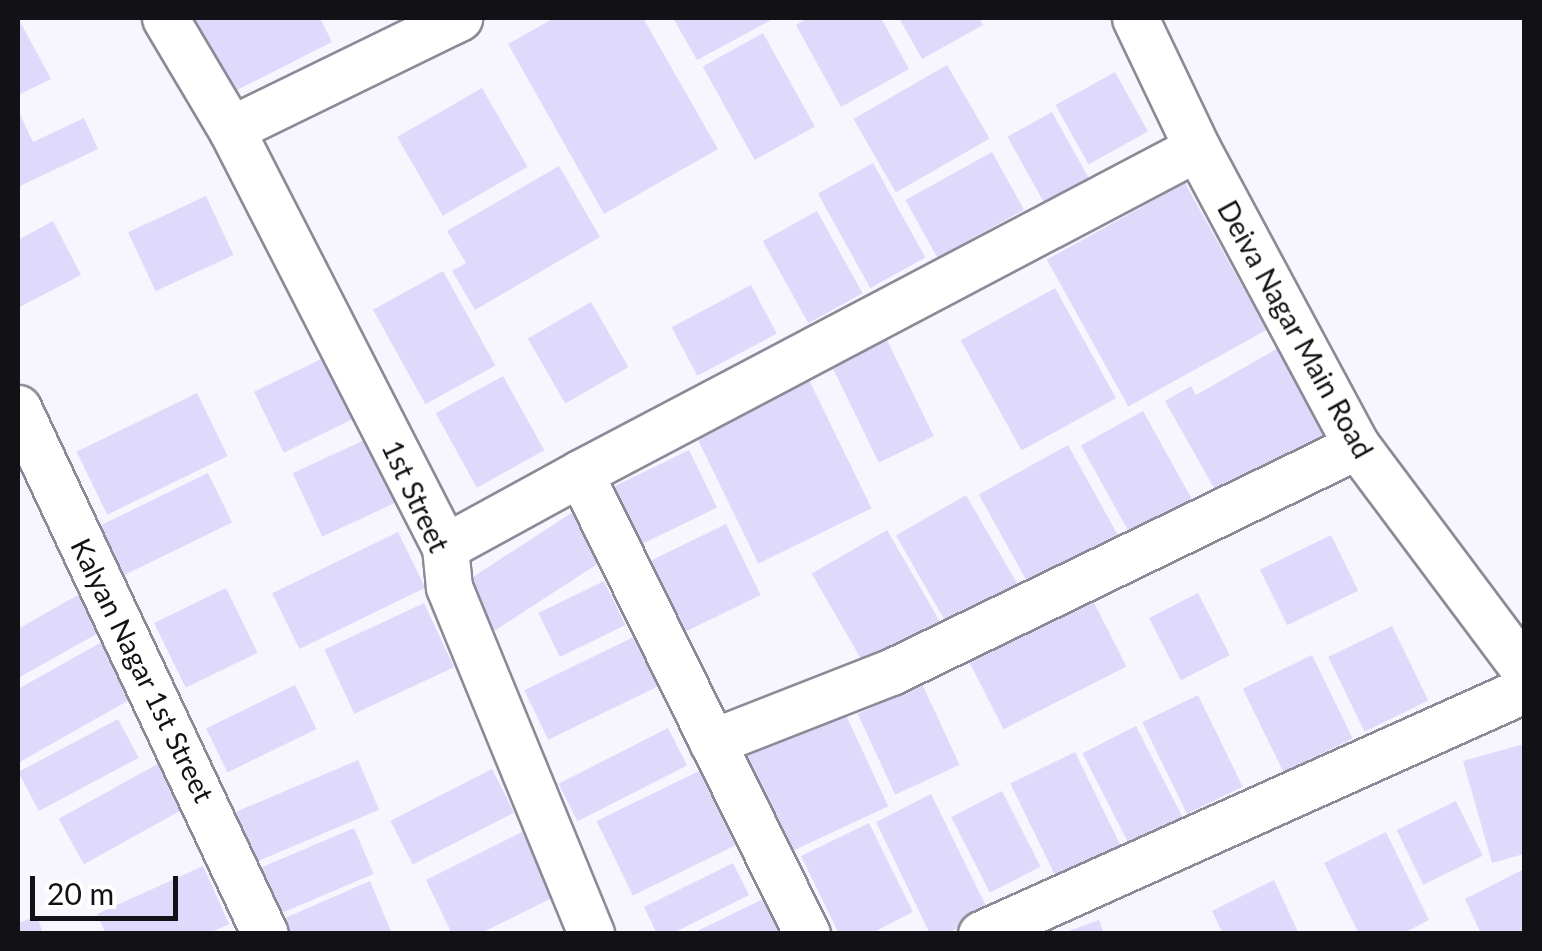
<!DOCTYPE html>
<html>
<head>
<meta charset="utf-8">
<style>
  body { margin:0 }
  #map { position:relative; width:1542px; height:951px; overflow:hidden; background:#f7f6fe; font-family:Lato,sans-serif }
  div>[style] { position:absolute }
  .building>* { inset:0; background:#dfdafc; transform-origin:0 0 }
  .roads { filter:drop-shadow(2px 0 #8c8a97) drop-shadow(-2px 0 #8c8a97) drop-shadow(0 2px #8c8a97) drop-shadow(0 -2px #8c8a97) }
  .minor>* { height:45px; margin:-22.5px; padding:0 22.5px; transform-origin:22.5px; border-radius:22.5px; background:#fff }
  span { translate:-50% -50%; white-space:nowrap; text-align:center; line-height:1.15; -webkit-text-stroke:8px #fff; paint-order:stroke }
  .street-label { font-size:28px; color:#121116 }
  .frame { position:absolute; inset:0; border:20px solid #121116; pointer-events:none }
  .scale { position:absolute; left:30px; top:876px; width:148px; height:45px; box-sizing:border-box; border:5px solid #121116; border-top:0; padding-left:12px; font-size:30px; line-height:35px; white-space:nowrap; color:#121116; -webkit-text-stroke:8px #fff; paint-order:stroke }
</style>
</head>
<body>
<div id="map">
  <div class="building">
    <i style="clip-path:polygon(18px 18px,51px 79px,18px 95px)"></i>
    <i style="clip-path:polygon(190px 18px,320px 18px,332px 42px,229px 94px)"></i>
    <i style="clip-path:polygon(554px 18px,643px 18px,718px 149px,604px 214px,508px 44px)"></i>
    <i style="clip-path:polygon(673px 18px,775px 18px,697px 60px)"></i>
    <i style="clip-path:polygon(808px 18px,881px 18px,909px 69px,841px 107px,796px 25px)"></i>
    <i style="clip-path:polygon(899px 18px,979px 18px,983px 25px,922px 59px)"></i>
    <i style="left:763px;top:33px;width:107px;height:69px;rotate:61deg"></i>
    <i style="left:947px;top:65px;width:85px;height:108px;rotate:60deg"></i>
    <i style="left:1115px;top:72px;width:68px;height:68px;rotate:61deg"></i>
    <i style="left:482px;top:88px;width:91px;height:98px;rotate:60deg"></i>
    <i style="clip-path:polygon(18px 110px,33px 142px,84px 118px,98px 149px,18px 187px)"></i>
    <i style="left:1052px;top:112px;width:75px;height:51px;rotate:61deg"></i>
    <i style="left:992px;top:152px;width:66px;height:99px;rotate:61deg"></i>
    <i style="left:873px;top:163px;width:108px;height:63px;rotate:61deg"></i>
    <i style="clip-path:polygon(559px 166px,600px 237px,475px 310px,452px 271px,466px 263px,447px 231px)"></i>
    <i style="left:1185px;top:183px;width:168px;height:158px;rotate:61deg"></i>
    <i style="left:206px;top:196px;width:65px;height:86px;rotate:65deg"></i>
    <i style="left:817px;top:211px;width:94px;height:62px;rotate:61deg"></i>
    <i style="clip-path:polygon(53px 221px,81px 275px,18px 308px,18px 240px)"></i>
    <i style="left:443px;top:271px;width:108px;height:80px;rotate:61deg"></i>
    <i style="left:751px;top:285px;width:55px;height:90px;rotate:62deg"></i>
    <i style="left:1055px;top:288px;width:126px;height:108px;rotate:61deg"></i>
    <i style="left:591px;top:302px;width:75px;height:73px;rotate:60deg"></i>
    <i style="left:882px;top:330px;width:118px;height:61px;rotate:64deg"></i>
    <i style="clip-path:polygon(1278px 348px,1328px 435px,1219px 497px,1165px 401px,1191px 386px,1196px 395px)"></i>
    <i style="left:325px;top:357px;width:68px;height:79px;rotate:64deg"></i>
    <i style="left:503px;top:376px;width:85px;height:77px;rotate:61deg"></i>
    <i style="left:808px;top:378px;width:145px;height:126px;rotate:64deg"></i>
    <i style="left:197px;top:393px;width:70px;height:134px;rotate:64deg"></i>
    <i style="left:1143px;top:411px;width:110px;height:71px;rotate:61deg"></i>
    <i style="left:377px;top:434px;width:70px;height:93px;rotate:65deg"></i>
    <i style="left:1068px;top:445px;width:104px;height:102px;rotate:61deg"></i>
    <i style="left:689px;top:450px;width:64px;height:85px;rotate:64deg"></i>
    <i style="left:208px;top:473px;width:55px;height:132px;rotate:64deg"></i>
    <i style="left:966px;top:495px;width:103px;height:81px;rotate:60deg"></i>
    <i style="left:576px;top:510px;width:57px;height:134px;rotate:57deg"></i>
    <i style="left:726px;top:524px;width:79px;height:101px;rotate:64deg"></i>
    <i style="left:887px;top:530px;width:113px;height:87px;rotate:60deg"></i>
    <i style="left:398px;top:532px;width:62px;height:140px;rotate:64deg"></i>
    <i style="left:1331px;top:535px;width:62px;height:79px;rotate:64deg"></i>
    <i style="left:604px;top:581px;width:49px;height:73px;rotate:64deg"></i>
    <i style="clip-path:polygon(90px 588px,111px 626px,18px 678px,18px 629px)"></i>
    <i style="left:226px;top:588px;width:72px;height:80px;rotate:64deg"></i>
    <i style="left:1087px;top:589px;width:87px;height:138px;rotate:63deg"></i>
    <i style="left:1198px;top:593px;width:70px;height:55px;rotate:63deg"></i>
    <i style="left:424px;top:603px;width:71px;height:110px;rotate:65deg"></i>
    <i style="left:1392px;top:626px;width:83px;height:71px;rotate:64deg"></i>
    <i style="left:650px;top:629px;width:55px;height:140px;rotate:64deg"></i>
    <i style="clip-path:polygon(107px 639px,138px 695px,18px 763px,18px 689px)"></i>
    <i style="left:1312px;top:655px;width:93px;height:77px;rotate:64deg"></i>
    <i style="left:922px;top:684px;width:89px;height:71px;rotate:65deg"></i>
    <i style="left:295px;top:685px;width:49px;height:99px;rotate:64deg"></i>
    <i style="left:1198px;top:695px;width:102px;height:62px;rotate:64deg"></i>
    <i style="left:844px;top:711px;width:105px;height:119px;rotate:65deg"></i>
    <i style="left:118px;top:719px;width:44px;height:113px;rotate:62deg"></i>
    <i style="left:1136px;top:726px;width:105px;height:60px;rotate:63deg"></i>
    <i style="left:668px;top:728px;width:42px;height:123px;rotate:63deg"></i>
    <i style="clip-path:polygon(1524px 744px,1524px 854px,1492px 863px,1463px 761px)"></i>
    <i style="left:1075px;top:752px;width:106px;height:72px;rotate:64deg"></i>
    <i style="left:358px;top:760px;width:54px;height:133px;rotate:67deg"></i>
    <i style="left:161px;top:762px;width:52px;height:117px;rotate:61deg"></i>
    <i style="left:492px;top:769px;width:49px;height:114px;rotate:63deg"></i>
    <i style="left:699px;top:771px;width:83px;height:114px;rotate:64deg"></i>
    <i style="left:1002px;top:791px;width:85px;height:57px;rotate:63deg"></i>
    <i style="clip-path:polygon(931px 794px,989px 912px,946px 934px,930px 934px,876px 822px)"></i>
    <i style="left:1456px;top:801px;width:61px;height:66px;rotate:64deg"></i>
    <i style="clip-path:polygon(869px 823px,913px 912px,870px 934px,839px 934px,801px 856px)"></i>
    <i style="left:354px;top:828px;width:50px;height:103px;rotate:67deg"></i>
    <i style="clip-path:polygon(530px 828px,562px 893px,479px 934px,452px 934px,426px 880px)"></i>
    <i style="clip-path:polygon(1386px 832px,1429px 920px,1402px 934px,1359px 934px,1324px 863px)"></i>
    <i style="clip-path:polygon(733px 863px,749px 895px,671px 934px,657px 934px,644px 907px)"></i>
    <i style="clip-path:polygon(203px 866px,229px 924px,207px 934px,106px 934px,97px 914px)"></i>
    <i style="clip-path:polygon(1524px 869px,1524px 934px,1481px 934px,1465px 899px)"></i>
    <i style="clip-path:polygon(1274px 880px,1299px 934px,1223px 934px,1212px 911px)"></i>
    <i style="clip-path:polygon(370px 881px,392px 934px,284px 934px,278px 921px)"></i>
    <i style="clip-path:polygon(767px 897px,784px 934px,691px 934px)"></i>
    <i style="clip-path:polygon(37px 916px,43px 934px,18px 934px,18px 923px)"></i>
    <i style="clip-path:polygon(1099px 920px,1104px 934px,1063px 934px,1063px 933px)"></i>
  </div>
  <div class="roads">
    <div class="minor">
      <i style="left:165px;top:18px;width:129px;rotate:59.3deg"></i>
      <i style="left:231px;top:129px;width:470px;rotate:62.9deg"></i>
      <i style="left:445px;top:547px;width:40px;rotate:84.3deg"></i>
      <i style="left:449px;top:587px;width:375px;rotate:67.7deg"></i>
      <i style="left:1135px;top:18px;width:144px;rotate:64.5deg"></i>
      <i style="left:1197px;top:148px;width:338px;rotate:61.8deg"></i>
      <i style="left:1357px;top:446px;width:279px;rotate:53.2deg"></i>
      <i style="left:231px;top:129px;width:254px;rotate:-26deg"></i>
      <i style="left:18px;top:408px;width:581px;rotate:64.85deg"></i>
      <i style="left:580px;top:473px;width:697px;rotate:-27.78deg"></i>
      <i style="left:445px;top:547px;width:154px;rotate:-28.7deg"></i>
      <i style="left:580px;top:473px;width:514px;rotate:63.78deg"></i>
      <i style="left:712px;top:742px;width:192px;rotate:-21.4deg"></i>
      <i style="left:891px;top:672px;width:518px;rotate:-25.87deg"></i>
      <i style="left:981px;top:934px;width:595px;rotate:-24.2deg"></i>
    </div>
  </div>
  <div class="street-label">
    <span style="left:1296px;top:329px;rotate:61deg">Deiva Nagar Main Road</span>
    <span style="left:416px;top:496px;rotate:65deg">1st Street</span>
    <span style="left:143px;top:670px;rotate:64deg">Kalyan Nagar 1st Street</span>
  </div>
  <div class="frame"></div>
  <div class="scale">20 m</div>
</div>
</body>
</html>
